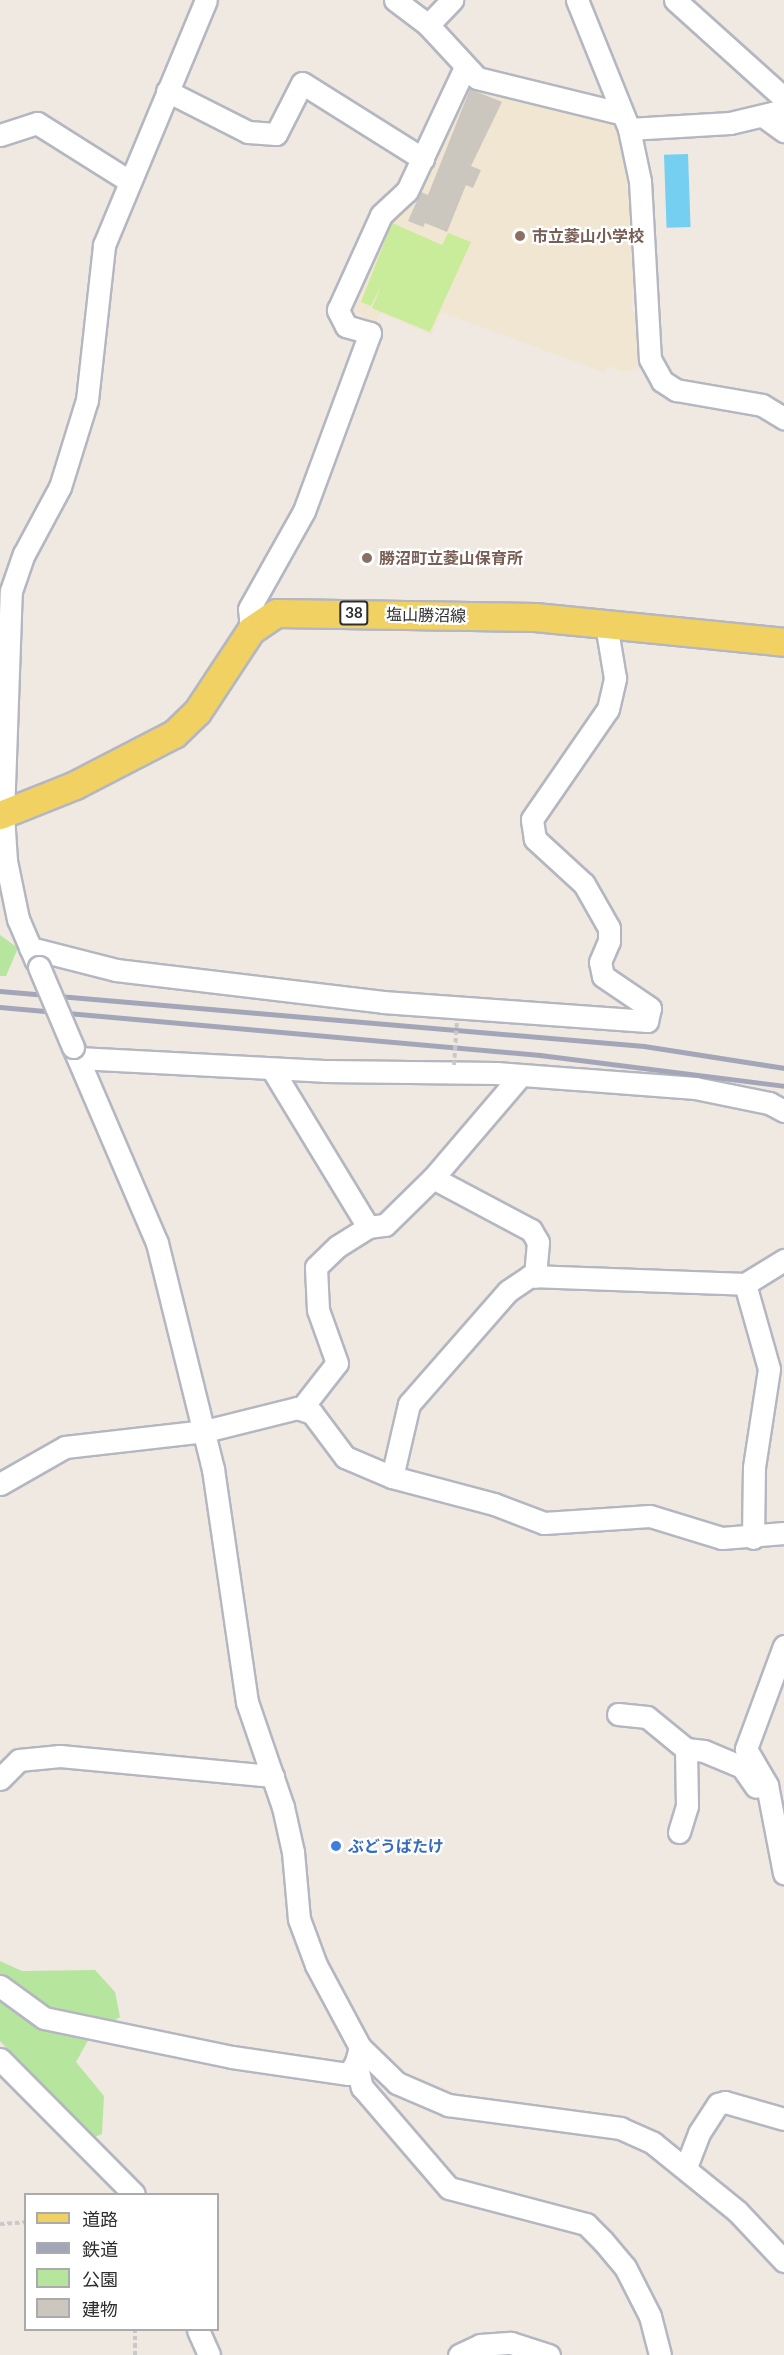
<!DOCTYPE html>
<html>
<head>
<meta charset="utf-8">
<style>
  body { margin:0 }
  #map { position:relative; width:784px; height:2355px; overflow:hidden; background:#efe9e1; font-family:Lato,"Noto Sans JP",sans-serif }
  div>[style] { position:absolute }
  .education>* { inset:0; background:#f0e6d1 }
  .green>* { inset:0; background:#b6e59e }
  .pitch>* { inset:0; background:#c9ec9a }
  .water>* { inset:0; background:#75cff0; transform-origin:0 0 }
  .building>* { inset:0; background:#cbc7bf }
  .path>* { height:4px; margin-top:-2px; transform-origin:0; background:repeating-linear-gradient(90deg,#c9c9c9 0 4.5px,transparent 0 7.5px) }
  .roads { filter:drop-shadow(2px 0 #b4b7c1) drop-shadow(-2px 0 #b4b7c1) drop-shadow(0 2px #b4b7c1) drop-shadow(0 -2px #b4b7c1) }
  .minor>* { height:21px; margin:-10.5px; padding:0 10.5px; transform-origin:10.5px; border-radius:10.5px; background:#fff }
  .major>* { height:27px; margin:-13.5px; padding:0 13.5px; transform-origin:13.5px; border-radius:13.5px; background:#f2d163 }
  .rail>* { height:4.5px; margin:-2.25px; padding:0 2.25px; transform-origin:2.25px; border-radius:2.25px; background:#a3a6b8 }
  .path-bridge>* { height:4px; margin-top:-2px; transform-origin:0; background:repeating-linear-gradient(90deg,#c9c9c9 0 4.5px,transparent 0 7.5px) }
  .bridges { filter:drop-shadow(2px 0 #b4b7c1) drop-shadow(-2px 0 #b4b7c1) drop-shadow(0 2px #b4b7c1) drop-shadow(0 -2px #b4b7c1) }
  .minor-bridge>* { height:21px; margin:-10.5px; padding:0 10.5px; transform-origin:10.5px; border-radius:10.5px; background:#fff }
  .dots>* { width:16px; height:16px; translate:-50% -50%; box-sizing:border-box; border:3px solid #fff; border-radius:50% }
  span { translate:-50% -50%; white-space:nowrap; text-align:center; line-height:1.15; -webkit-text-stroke:4.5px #fff; paint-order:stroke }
  .shield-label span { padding:2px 4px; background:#fff; border:2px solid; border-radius:4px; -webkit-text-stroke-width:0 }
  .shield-label { font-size:15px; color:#2e2e2e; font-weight:700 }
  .education-label { font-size:16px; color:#785e54; font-weight:700 }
  .left { translate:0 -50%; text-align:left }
  .street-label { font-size:16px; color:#2e2e2e }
  .shop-label { font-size:16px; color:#366cbe; font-weight:700 }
  .legend { position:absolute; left:24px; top:2193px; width:195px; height:138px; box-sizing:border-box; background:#fff; border:2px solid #ababab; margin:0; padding:8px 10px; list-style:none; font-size:18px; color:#2e2e2e }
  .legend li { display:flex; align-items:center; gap:12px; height:30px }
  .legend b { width:30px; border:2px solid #ababab }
</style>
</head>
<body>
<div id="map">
  <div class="education">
    <i style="clip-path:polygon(476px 84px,612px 122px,630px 151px,626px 156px,636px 256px,631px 308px,640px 323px,643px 367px,622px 372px,610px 366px,603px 372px,441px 312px,432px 335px,380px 313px,375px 324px,347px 306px,383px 219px,405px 208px,467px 88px)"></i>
  </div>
  <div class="green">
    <i style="clip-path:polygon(0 935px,18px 948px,6px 976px,0 976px)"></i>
    <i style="clip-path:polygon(0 1961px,22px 1971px,95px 1970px,115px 1992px,120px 2017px,91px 2035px,76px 2062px,104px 2096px,102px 2134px,90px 2139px,0 2041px)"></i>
  </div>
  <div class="pitch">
    <i style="clip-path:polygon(392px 223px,442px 245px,448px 233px,471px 242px,430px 332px,372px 308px,382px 284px,371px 306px,361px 302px)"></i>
  </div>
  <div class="water">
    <i style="left:688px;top:154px;width:73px;height:24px;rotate:88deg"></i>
  </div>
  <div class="building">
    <i style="clip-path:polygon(470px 89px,502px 102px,471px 166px,481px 170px,473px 188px,466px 185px,447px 232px,425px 223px,423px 227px,408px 221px,421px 192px,428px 195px)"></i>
  </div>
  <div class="path">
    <i style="left:0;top:2224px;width:26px;rotate:-4deg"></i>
    <i style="left:135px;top:2355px;width:25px;rotate:-90deg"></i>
  </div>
  <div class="roads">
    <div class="minor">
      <i style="left:395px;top:0;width:41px;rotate:37.1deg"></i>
      <i style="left:428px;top:25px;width:72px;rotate:47.2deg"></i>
      <i style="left:477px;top:78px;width:147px;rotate:13.8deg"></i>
      <i style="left:577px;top:0;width:139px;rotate:68deg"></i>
      <i style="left:629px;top:129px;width:53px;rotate:78.1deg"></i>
      <i style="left:640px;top:181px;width:178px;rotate:86.8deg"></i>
      <i style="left:650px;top:359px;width:25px;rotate:61deg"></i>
      <i style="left:662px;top:381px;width:17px;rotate:33deg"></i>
      <i style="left:676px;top:390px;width:87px;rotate:9.9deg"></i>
      <i style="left:762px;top:405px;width:26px;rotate:31deg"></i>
      <i style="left:675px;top:0;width:147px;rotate:42deg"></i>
      <i style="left:428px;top:25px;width:35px;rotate:-46deg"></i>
      <i style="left:167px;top:91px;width:91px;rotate:26.8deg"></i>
      <i style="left:248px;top:132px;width:28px;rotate:4deg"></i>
      <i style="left:276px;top:134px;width:57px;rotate:-63deg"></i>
      <i style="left:302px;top:83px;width:143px;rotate:32.1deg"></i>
      <i style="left:763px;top:116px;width:26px;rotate:36deg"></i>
      <i style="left:629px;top:129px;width:101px;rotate:-3.4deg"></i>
      <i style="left:730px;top:123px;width:56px;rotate:-13.5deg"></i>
      <i style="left:0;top:135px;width:39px;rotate:-18deg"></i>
      <i style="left:37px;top:123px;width:109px;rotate:32.2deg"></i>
      <i style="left:251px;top:630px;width:21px;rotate:-95deg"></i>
      <i style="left:249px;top:609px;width:112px;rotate:-60.7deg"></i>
      <i style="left:304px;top:511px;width:190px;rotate:-69.7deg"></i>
      <i style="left:370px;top:333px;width:25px;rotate:-164deg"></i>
      <i style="left:346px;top:326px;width:18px;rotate:-117deg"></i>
      <i style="left:338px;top:310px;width:104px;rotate:-65.6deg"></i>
      <i style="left:381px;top:215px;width:35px;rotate:-43deg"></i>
      <i style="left:407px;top:191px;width:137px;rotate:-64.9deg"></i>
      <i style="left:30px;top:948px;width:89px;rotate:14.3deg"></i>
      <i style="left:116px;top:970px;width:269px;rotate:6.8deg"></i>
      <i style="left:383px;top:1002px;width:265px;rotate:4.1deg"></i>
      <i style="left:647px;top:1021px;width:13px;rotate:-77deg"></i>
      <i style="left:650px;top:1008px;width:57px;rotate:-145.8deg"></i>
      <i style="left:603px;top:976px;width:14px;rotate:-102deg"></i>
      <i style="left:600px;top:962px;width:23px;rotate:-67deg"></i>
      <i style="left:609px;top:941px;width:13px;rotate:-90deg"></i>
      <i style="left:609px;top:928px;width:51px;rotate:-119.6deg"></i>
      <i style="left:584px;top:884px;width:67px;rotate:-137.4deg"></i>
      <i style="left:535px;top:839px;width:20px;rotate:-99deg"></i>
      <i style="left:532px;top:819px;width:134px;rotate:-55.4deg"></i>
      <i style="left:608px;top:709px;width:32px;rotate:-77deg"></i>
      <i style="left:615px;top:678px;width:55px;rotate:-99.5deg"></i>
      <i style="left:36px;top:961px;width:46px;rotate:-113.2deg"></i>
      <i style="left:18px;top:919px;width:59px;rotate:-101.7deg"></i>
      <i style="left:6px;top:861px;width:46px;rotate:-93.7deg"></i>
      <i style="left:3px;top:815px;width:224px;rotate:-88deg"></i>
      <i style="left:11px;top:591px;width:39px;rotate:-71deg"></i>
      <i style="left:24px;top:554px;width:76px;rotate:-61.8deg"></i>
      <i style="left:60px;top:487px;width:91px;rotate:-72.8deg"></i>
      <i style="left:87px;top:400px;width:156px;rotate:-83.7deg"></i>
      <i style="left:104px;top:245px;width:265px;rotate:-67.4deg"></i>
      <i style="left:73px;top:1047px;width:213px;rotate:66.8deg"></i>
      <i style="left:157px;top:1243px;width:233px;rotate:76.1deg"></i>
      <i style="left:213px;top:1469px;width:235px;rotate:81.7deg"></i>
      <i style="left:247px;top:1702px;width:111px;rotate:71.1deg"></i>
      <i style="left:283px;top:1807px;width:46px;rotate:77.5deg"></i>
      <i style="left:293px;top:1852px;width:67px;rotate:84.9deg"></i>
      <i style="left:299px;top:1919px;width:49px;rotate:69.7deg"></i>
      <i style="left:316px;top:1965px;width:93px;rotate:61.8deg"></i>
      <i style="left:360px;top:2047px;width:52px;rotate:44.2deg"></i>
      <i style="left:397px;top:2083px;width:56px;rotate:23.3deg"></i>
      <i style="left:448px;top:2105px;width:174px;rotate:7.6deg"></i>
      <i style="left:620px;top:2128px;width:36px;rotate:24deg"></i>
      <i style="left:653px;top:2143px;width:108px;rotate:39deg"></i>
      <i style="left:737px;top:2211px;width:69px;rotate:46.8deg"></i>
      <i style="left:78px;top:1058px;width:246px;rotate:3deg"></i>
      <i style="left:324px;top:1071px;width:172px;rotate:0.7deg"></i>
      <i style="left:496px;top:1073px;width:200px;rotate:4.3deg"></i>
      <i style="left:695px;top:1088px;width:76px;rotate:11.5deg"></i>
      <i style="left:769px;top:1103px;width:17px;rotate:28deg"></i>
      <i style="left:272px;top:1069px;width:185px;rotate:58.7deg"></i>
      <i style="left:433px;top:1178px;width:111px;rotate:28deg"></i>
      <i style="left:531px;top:1230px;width:14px;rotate:60deg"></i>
      <i style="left:538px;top:1242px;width:35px;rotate:95deg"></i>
      <i style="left:745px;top:1284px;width:88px;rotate:74.2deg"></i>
      <i style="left:769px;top:1369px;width:99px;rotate:98.7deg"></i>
      <i style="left:754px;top:1467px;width:71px;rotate:90.8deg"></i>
      <i style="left:301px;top:1409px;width:58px;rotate:-52deg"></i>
      <i style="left:337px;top:1363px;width:56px;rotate:-109.7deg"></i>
      <i style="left:318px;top:1310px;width:43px;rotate:-92.7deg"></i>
      <i style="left:316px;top:1267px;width:30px;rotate:-44deg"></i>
      <i style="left:338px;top:1246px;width:36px;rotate:-32deg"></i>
      <i style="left:368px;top:1227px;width:17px;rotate:-7deg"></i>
      <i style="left:385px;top:1225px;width:67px;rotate:-44.4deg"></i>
      <i style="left:433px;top:1178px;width:134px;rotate:-49.5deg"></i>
      <i style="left:392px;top:1477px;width:75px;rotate:-76.9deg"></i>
      <i style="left:409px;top:1404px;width:150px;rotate:-48.8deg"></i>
      <i style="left:508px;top:1291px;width:27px;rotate:-34deg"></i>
      <i style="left:530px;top:1276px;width:215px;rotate:2.1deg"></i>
      <i style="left:745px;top:1284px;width:46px;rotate:-31.6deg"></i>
      <i style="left:0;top:1484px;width:75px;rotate:-29.6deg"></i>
      <i style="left:65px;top:1447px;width:141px;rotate:-6.5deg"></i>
      <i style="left:205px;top:1431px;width:95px;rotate:-14deg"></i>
      <i style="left:297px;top:1408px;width:16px;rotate:18deg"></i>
      <i style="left:312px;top:1413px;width:55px;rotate:53.1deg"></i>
      <i style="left:345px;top:1457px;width:51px;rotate:23.1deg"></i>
      <i style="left:392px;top:1477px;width:106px;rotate:14.8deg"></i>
      <i style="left:494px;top:1504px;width:53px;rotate:20.8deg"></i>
      <i style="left:544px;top:1523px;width:106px;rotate:-3.8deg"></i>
      <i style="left:650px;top:1516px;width:75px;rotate:17deg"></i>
      <i style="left:722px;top:1538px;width:62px;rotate:-4.6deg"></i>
      <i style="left:784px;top:1646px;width:110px;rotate:110.3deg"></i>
      <i style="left:746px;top:1749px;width:42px;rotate:59.7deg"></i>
      <i style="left:767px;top:1785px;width:90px;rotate:79.1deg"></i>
      <i style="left:618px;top:1714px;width:29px;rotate:6deg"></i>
      <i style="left:647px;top:1717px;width:50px;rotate:39.4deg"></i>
      <i style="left:0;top:1779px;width:27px;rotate:-45deg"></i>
      <i style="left:19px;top:1760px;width:41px;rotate:-5.6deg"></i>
      <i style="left:60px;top:1756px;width:214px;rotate:5.4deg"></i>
      <i style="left:679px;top:1832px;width:27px;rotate:-73deg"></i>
      <i style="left:687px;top:1806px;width:57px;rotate:-91deg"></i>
      <i style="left:686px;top:1749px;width:18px;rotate:6deg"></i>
      <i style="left:704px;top:1751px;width:41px;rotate:22.8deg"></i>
      <i style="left:742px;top:1767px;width:24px;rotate:55deg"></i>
      <i style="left:0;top:1986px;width:54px;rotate:36deg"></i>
      <i style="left:44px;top:2018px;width:192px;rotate:11.7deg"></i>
      <i style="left:232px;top:2057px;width:118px;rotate:8.3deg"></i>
      <i style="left:349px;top:2074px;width:14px;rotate:-60deg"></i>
      <i style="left:360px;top:2047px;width:16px;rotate:105deg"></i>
      <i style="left:356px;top:2062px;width:26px;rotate:77deg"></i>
      <i style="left:362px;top:2087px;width:133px;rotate:49.3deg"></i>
      <i style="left:449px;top:2188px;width:142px;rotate:14.7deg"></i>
      <i style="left:586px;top:2224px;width:24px;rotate:45deg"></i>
      <i style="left:603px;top:2241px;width:34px;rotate:50deg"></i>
      <i style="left:625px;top:2267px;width:55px;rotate:63deg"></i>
      <i style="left:650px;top:2316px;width:40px;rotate:75.6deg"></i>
      <i style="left:0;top:2059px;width:190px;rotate:45.2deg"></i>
      <i style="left:686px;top:2167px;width:36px;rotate:-69deg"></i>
      <i style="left:699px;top:2133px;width:35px;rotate:-57deg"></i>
      <i style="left:718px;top:2104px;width:7px;rotate:-16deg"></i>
      <i style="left:725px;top:2102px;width:61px;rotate:16.1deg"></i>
      <i style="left:198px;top:2330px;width:27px;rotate:66deg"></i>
      <i style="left:459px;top:2355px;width:23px;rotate:-25deg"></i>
      <i style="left:480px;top:2345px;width:31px;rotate:-4deg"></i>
      <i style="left:511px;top:2343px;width:40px;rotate:18deg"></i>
    </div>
    <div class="major">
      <i style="left:0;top:815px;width:81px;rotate:-21.8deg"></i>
      <i style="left:75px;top:785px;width:111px;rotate:-27.3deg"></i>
      <i style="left:174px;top:734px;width:32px;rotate:-44deg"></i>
      <i style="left:197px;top:712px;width:98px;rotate:-56.6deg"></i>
      <i style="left:251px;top:630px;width:30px;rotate:-34deg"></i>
      <i style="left:276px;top:613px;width:259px;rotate:0.9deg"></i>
      <i style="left:535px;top:617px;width:250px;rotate:5.7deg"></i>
    </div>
  </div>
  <div class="rail">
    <i style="left:0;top:991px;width:646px;rotate:4.88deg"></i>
    <i style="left:644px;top:1046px;width:142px;rotate:8.9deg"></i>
    <i style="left:0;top:1007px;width:542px;rotate:5.08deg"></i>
    <i style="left:540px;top:1055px;width:246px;rotate:7.2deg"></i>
  </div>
  <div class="path-bridge">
    <i style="left:454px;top:1065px;width:45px;rotate:-86.2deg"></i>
  </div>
  <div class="bridges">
    <div class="minor-bridge">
      <i style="left:39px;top:967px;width:87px;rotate:67deg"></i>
    </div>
  </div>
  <div class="dots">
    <i style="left:520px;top:236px;background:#8d6e63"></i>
    <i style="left:367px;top:558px;background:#8d6e63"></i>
    <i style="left:336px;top:1846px;background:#3f7fe0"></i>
  </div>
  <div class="shield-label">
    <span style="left:354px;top:613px">38</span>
  </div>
  <div class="education-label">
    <span class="left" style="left:532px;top:236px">市立菱山小学校</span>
    <span class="left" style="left:379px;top:558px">勝沼町立菱山保育所</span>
  </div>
  <div class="street-label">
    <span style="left:426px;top:615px;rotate:1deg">塩山勝沼線</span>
  </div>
  <div class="shop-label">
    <span class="left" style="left:348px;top:1846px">ぶどうばたけ</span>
  </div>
  <ul class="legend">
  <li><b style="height:8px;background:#f2d163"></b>道路</li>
  <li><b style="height:8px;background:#a3a6b8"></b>鉄道</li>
  <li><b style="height:16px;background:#b6e59e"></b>公園</li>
  <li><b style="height:16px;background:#cbc7bf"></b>建物</li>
  </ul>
</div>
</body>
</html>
